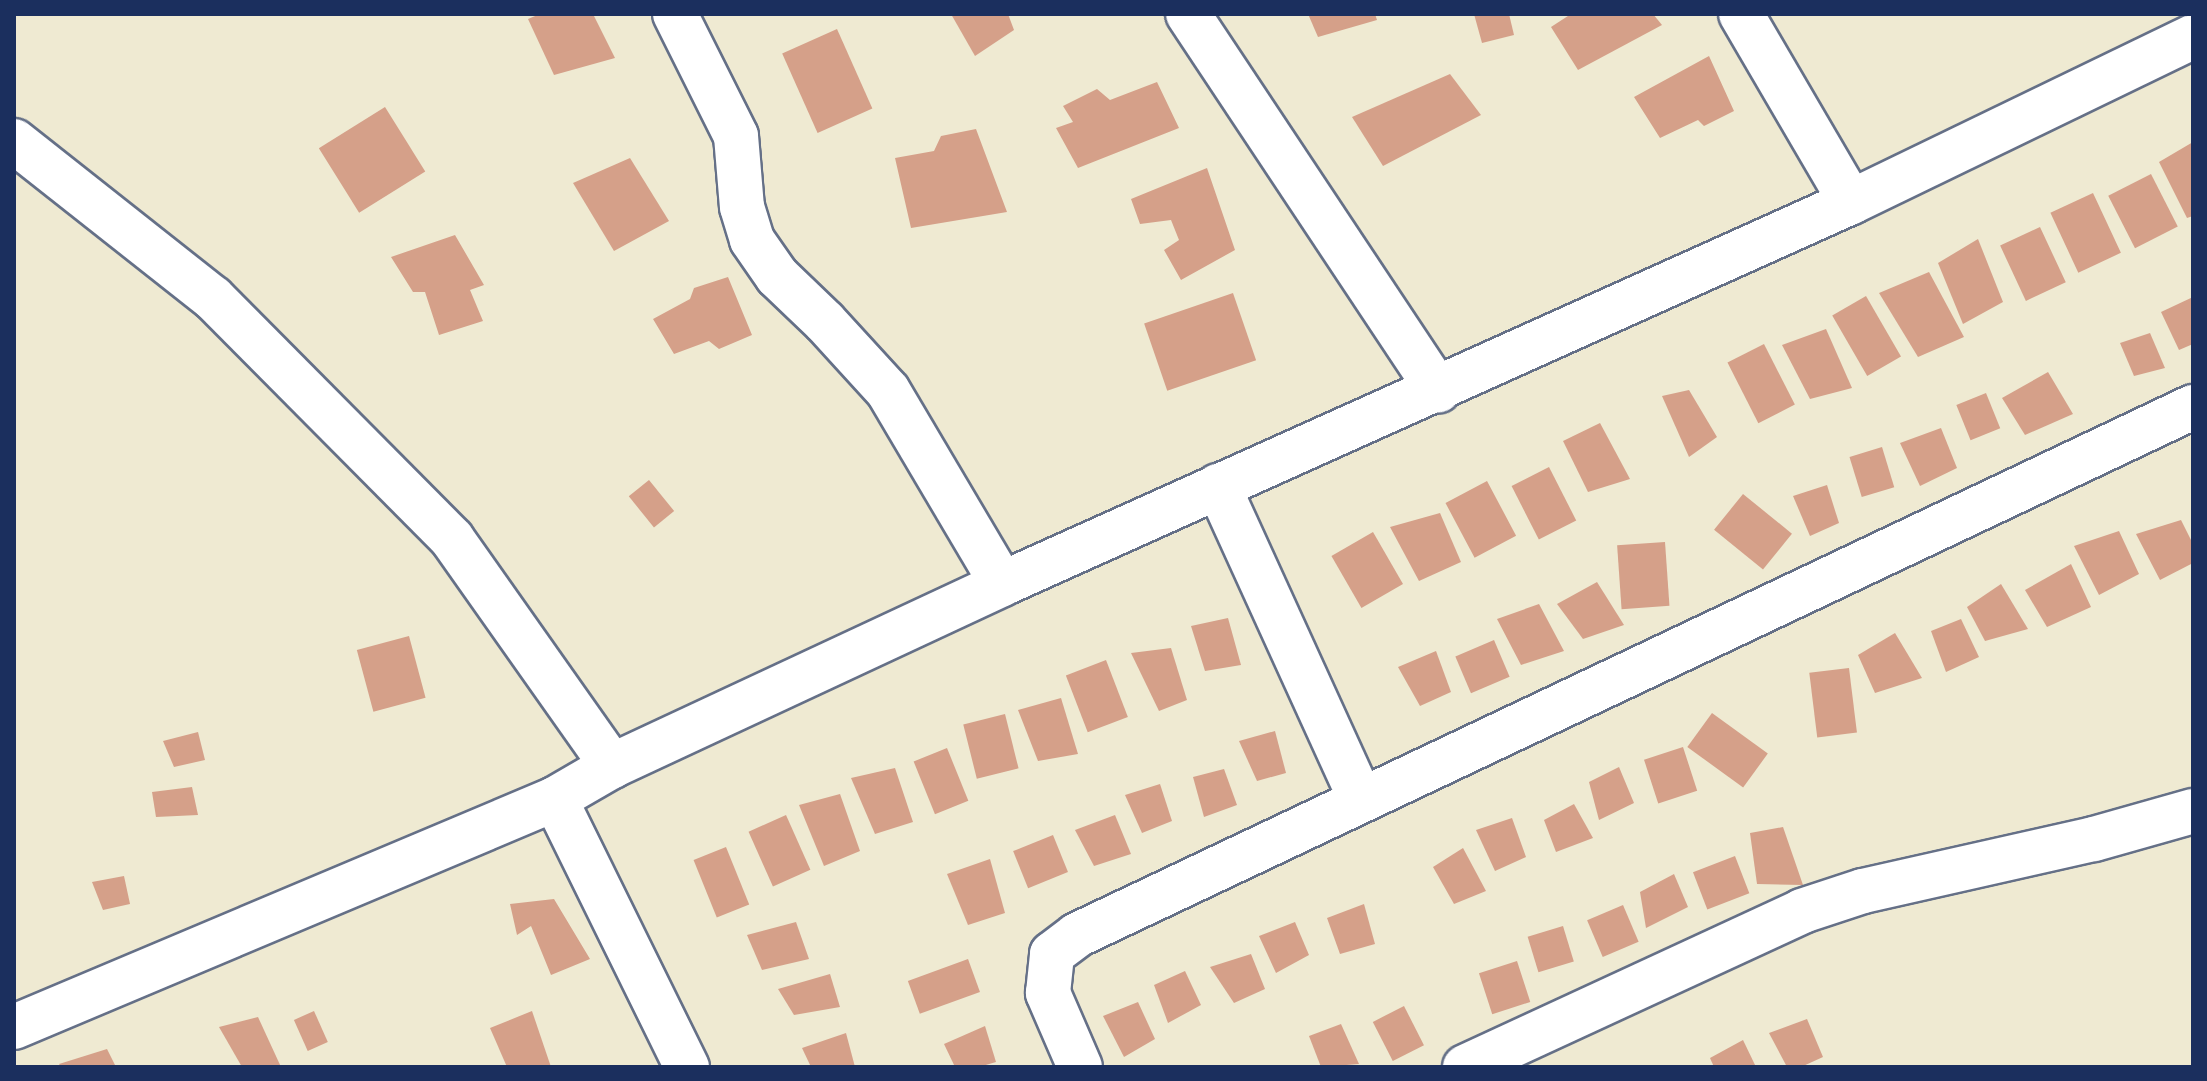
<!DOCTYPE html>
<html>
<head>
<meta charset="utf-8">
<style>
  body { margin:0 }
  #map { position:relative; width:2207px; height:1081px; overflow:hidden; background:#efead2; font-family:"IM FELL French Canon",serif }
  div>[style] { position:absolute }
  .building>* { inset:0; background:#d5a089; transform-origin:0 0 }
  .roads { filter:drop-shadow(2px 0 #657087) drop-shadow(-2px 0 #657087) drop-shadow(0 2px #657087) drop-shadow(0 -2px #657087) }
  .minor>* { height:44px; margin:-22px; padding:0 22px; transform-origin:22px; border-radius:22px; background:#fff }
  span { translate:-50% -50%; white-space:nowrap; text-align:center; line-height:1.15; -webkit-text-stroke:7px #fff; paint-order:stroke }
  .frame { position:absolute; inset:0; border:16px solid #1b2f5e; pointer-events:none }
</style>
</head>
<body>
<div id="map">
  <div class="building">
    <i style="clip-path:polygon(540px 14px,593px 14px,615px 58px,554px 75px,528px 19px)"></i>
    <i style="clip-path:polygon(951px 14px,1008px 14px,1014px 30px,975px 56px)"></i>
    <i style="clip-path:polygon(1308px 14px,1375px 14px,1377px 20px,1318px 37px)"></i>
    <i style="clip-path:polygon(1474px 14px,1509px 14px,1514px 35px,1482px 43px)"></i>
    <i style="clip-path:polygon(1571px 14px,1653px 14px,1662px 25px,1578px 70px,1551px 27px)"></i>
    <i style="left:837px;top:29px;width:87px;height:60px;rotate:66deg"></i>
    <i style="clip-path:polygon(1709px 56px,1734px 111px,1704px 126px,1698px 120px,1660px 138px,1634px 97px)"></i>
    <i style="clip-path:polygon(1450px 74px,1481px 115px,1383px 166px,1352px 117px)"></i>
    <i style="clip-path:polygon(1157px 82px,1179px 128px,1078px 168px,1056px 128px,1073px 122px,1063px 106px,1097px 89px,1110px 100px)"></i>
    <i style="left:385px;top:107px;width:76px;height:78px;rotate:58deg"></i>
    <i style="clip-path:polygon(976px 129px,1007px 212px,911px 228px,895px 158px,934px 151px,941px 136px)"></i>
    <i style="clip-path:polygon(2193px 142px,2193px 216px,2187px 218px,2159px 162px)"></i>
    <i style="clip-path:polygon(630px 158px,669px 221px,614px 251px,573px 183px)"></i>
    <i style="clip-path:polygon(1207px 168px,1235px 250px,1181px 280px,1164px 250px,1179px 240px,1171px 220px,1140px 224px,1131px 199px)"></i>
    <i style="left:2151px;top:174px;width:59px;height:48px;rotate:63deg"></i>
    <i style="left:2093px;top:193px;width:66px;height:47px;rotate:65deg"></i>
    <i style="left:2040px;top:227px;width:61px;height:44px;rotate:65deg"></i>
    <i style="clip-path:polygon(455px 235px,484px 285px,470px 290px,483px 321px,439px 335px,425px 292px,413px 292px,391px 257px)"></i>
    <i style="clip-path:polygon(1978px 239px,2003px 302px,1963px 324px,1938px 263px)"></i>
    <i style="clip-path:polygon(1929px 272px,1964px 337px,1918px 357px,1879px 293px)"></i>
    <i style="clip-path:polygon(728px 277px,752px 335px,719px 349px,709px 341px,674px 354px,653px 319px,690px 299px,694px 288px)"></i>
    <i style="left:1233px;top:293px;width:71px;height:94px;rotate:71deg"></i>
    <i style="left:1866px;top:296px;width:70px;height:39px;rotate:60deg"></i>
    <i style="clip-path:polygon(2193px 297px,2193px 344px,2179px 350px,2161px 312px)"></i>
    <i style="clip-path:polygon(1826px 329px,1852px 388px,1810px 399px,1782px 345px)"></i>
    <i style="clip-path:polygon(2150px 333px,2165px 368px,2134px 376px,2120px 343px)"></i>
    <i style="left:1764px;top:344px;width:68px;height:41px;rotate:63deg"></i>
    <i style="clip-path:polygon(2048px 372px,2073px 414px,2025px 435px,2002px 398px)"></i>
    <i style="clip-path:polygon(1689px 390px,1717px 437px,1689px 457px,1662px 396px)"></i>
    <i style="left:1986px;top:393px;width:38px;height:32px;rotate:68deg"></i>
    <i style="clip-path:polygon(1600px 423px,1630px 479px,1588px 492px,1563px 441px)"></i>
    <i style="clip-path:polygon(1941px 428px,1957px 468px,1920px 486px,1900px 443px)"></i>
    <i style="left:1882px;top:447px;width:42px;height:34px;rotate:73deg"></i>
    <i style="left:1549px;top:467px;width:60px;height:42px;rotate:63deg"></i>
    <i style="left:649px;top:480px;width:40px;height:26px;rotate:51deg"></i>
    <i style="left:1487px;top:481px;width:62px;height:47px;rotate:62deg"></i>
    <i style="clip-path:polygon(1827px 485px,1839px 523px,1810px 536px,1793px 496px)"></i>
    <i style="left:1743px;top:494px;width:63px;height:46px;rotate:39deg"></i>
    <i style="clip-path:polygon(1440px 513px,1461px 562px,1419px 581px,1390px 527px)"></i>
    <i style="clip-path:polygon(2181px 520px,2193px 544px,2193px 563px,2160px 580px,2136px 534px)"></i>
    <i style="clip-path:polygon(2119px 531px,2139px 574px,2099px 595px,2074px 546px)"></i>
    <i style="left:1373px;top:532px;width:60px;height:48px;rotate:60deg"></i>
    <i style="left:1665px;top:542px;width:64px;height:48px;rotate:86deg"></i>
    <i style="clip-path:polygon(2071px 564px,2091px 607px,2047px 627px,2025px 590px)"></i>
    <i style="clip-path:polygon(1597px 582px,1624px 625px,1583px 639px,1557px 604px)"></i>
    <i style="clip-path:polygon(2001px 584px,2028px 629px,1985px 641px,1967px 607px)"></i>
    <i style="clip-path:polygon(1539px 604px,1564px 651px,1521px 665px,1497px 619px)"></i>
    <i style="clip-path:polygon(1228px 618px,1241px 665px,1205px 671px,1191px 626px)"></i>
    <i style="clip-path:polygon(1961px 619px,1979px 657px,1946px 672px,1931px 631px)"></i>
    <i style="clip-path:polygon(1895px 633px,1922px 678px,1875px 693px,1858px 655px)"></i>
    <i style="left:409px;top:636px;width:64px;height:54px;rotate:75deg"></i>
    <i style="left:1494px;top:640px;width:40px;height:42px;rotate:67deg"></i>
    <i style="clip-path:polygon(1171px 648px,1187px 700px,1159px 711px,1131px 653px)"></i>
    <i style="clip-path:polygon(1436px 651px,1451px 692px,1420px 706px,1398px 667px)"></i>
    <i style="left:1106px;top:660px;width:61px;height:43px;rotate:69deg"></i>
    <i style="left:1849px;top:668px;width:65px;height:40px;rotate:83deg"></i>
    <i style="clip-path:polygon(1061px 698px,1078px 754px,1038px 761px,1018px 710px)"></i>
    <i style="left:1712px;top:713px;width:69px;height:42px;rotate:36deg"></i>
    <i style="left:1005px;top:714px;width:56px;height:43px;rotate:76deg"></i>
    <i style="clip-path:polygon(1275px 731px,1286px 773px,1257px 781px,1239px 741px)"></i>
    <i style="clip-path:polygon(198px 732px,205px 760px,174px 767px,163px 741px)"></i>
    <i style="left:1683px;top:747px;width:46px;height:41px;rotate:72deg"></i>
    <i style="left:947px;top:748px;width:57px;height:36px;rotate:68deg"></i>
    <i style="clip-path:polygon(1619px 767px,1634px 803px,1599px 820px,1589px 782px)"></i>
    <i style="clip-path:polygon(895px 768px,913px 822px,875px 834px,851px 778px)"></i>
    <i style="clip-path:polygon(1224px 769px,1237px 805px,1204px 817px,1193px 777px)"></i>
    <i style="clip-path:polygon(1160px 784px,1172px 821px,1142px 833px,1125px 795px)"></i>
    <i style="clip-path:polygon(192px 787px,198px 815px,156px 817px,152px 792px)"></i>
    <i style="clip-path:polygon(840px 794px,860px 851px,824px 866px,799px 805px)"></i>
    <i style="clip-path:polygon(1574px 804px,1593px 838px,1556px 852px,1544px 820px)"></i>
    <i style="left:786px;top:815px;width:60px;height:41px;rotate:66deg"></i>
    <i style="clip-path:polygon(1115px 815px,1131px 854px,1094px 866px,1075px 830px)"></i>
    <i style="clip-path:polygon(1512px 818px,1526px 857px,1495px 871px,1476px 830px)"></i>
    <i style="clip-path:polygon(1783px 827px,1803px 885px,1757px 884px,1750px 833px)"></i>
    <i style="left:1053px;top:835px;width:40px;height:43px;rotate:68deg"></i>
    <i style="left:726px;top:847px;width:62px;height:35px;rotate:68deg"></i>
    <i style="clip-path:polygon(1463px 848px,1486px 891px,1454px 904px,1433px 867px)"></i>
    <i style="left:1735px;top:856px;width:40px;height:45px;rotate:69deg"></i>
    <i style="clip-path:polygon(990px 859px,1005px 913px,968px 925px,947px 874px)"></i>
    <i style="clip-path:polygon(1674px 874px,1688px 907px,1646px 928px,1640px 892px)"></i>
    <i style="clip-path:polygon(124px 876px,130px 904px,103px 910px,92px 882px)"></i>
    <i style="clip-path:polygon(554px 899px,590px 959px,551px 975px,531px 926px,517px 935px,510px 904px)"></i>
    <i style="clip-path:polygon(1364px 904px,1375px 944px,1340px 954px,1327px 918px)"></i>
    <i style="left:1623px;top:905px;width:40px;height:39px;rotate:67deg"></i>
    <i style="clip-path:polygon(796px 922px,809px 959px,762px 970px,747px 935px)"></i>
    <i style="clip-path:polygon(1295px 922px,1309px 955px,1276px 973px,1259px 936px)"></i>
    <i style="left:1563px;top:926px;width:37px;height:37px;rotate:73deg"></i>
    <i style="clip-path:polygon(1251px 954px,1265px 989px,1234px 1003px,1210px 967px)"></i>
    <i style="left:968px;top:959px;width:35px;height:64px;rotate:70deg"></i>
    <i style="left:1517px;top:961px;width:43px;height:40px;rotate:72deg"></i>
    <i style="clip-path:polygon(1185px 971px,1201px 1005px,1168px 1023px,1154px 985px)"></i>
    <i style="clip-path:polygon(830px 974px,840px 1007px,794px 1015px,778px 989px)"></i>
    <i style="clip-path:polygon(1138px 1002px,1155px 1039px,1124px 1057px,1103px 1016px)"></i>
    <i style="left:1404px;top:1006px;width:44px;height:35px;rotate:63deg"></i>
    <i style="left:314px;top:1011px;width:34px;height:22px;rotate:66deg"></i>
    <i style="clip-path:polygon(532px 1011px,551px 1067px,507px 1067px,490px 1028px)"></i>
    <i style="clip-path:polygon(258px 1017px,281px 1067px,242px 1067px,219px 1027px)"></i>
    <i style="clip-path:polygon(1807px 1019px,1823px 1057px,1801px 1067px,1787px 1067px,1769px 1033px)"></i>
    <i style="clip-path:polygon(1341px 1024px,1359px 1064px,1321px 1067px,1309px 1036px)"></i>
    <i style="clip-path:polygon(985px 1026px,996px 1062px,979px 1067px,955px 1067px,944px 1044px)"></i>
    <i style="clip-path:polygon(846px 1033px,855px 1067px,811px 1067px,802px 1048px)"></i>
    <i style="clip-path:polygon(1743px 1040px,1756px 1067px,1714px 1067px,1710px 1058px)"></i>
    <i style="clip-path:polygon(107px 1049px,116px 1067px,61px 1067px,59px 1064px)"></i>
  </div>
  <div class="roads">
    <div class="minor">
      <i style="left:675px;top:14px;width:136px;rotate:63.4deg"></i>
      <i style="left:736px;top:136px;width:71px;rotate:85.2deg"></i>
      <i style="left:742px;top:207px;width:34px;rotate:73deg"></i>
      <i style="left:752px;top:240px;width:44px;rotate:55.2deg"></i>
      <i style="left:777px;top:276px;width:66px;rotate:43.8deg"></i>
      <i style="left:825px;top:322px;width:93px;rotate:47.6deg"></i>
      <i style="left:888px;top:391px;width:224px;rotate:59.4deg"></i>
      <i style="left:1188px;top:14px;width:452px;rotate:56.4deg"></i>
      <i style="left:1741px;top:14px;width:218px;rotate:59.7deg"></i>
      <i style="left:14px;top:141px;width:253px;rotate:38.3deg"></i>
      <i style="left:213px;top:298px;width:339px;rotate:45.2deg"></i>
      <i style="left:452px;top:539px;width:278px;rotate:54.8deg"></i>
      <i style="left:1218px;top:486px;width:343px;rotate:65.5deg"></i>
      <i style="left:555px;top:799px;width:299px;rotate:63.8deg"></i>
      <i style="left:14px;top:1027px;width:587px;rotate:-22.85deg"></i>
      <i style="left:555px;top:799px;width:66px;rotate:-30.1deg"></i>
      <i style="left:612px;top:766px;width:430px;rotate:-25deg"></i>
      <i style="left:1002px;top:584px;width:931px;rotate:-24.22deg"></i>
      <i style="left:1851px;top:202px;width:380px;rotate:-25.8deg"></i>
      <i style="left:1080px;top:1067px;width:81px;rotate:-113.4deg"></i>
      <i style="left:1048px;top:993px;width:39px;rotate:-84deg"></i>
      <i style="left:1052px;top:954px;width:31px;rotate:-37deg"></i>
      <i style="left:1077px;top:935px;width:1235px;rotate:-25.32deg"></i>
      <i style="left:1465px;top:1067px;width:371px;rotate:-24.8deg"></i>
      <i style="left:1802px;top:911px;width:64px;rotate:-18.2deg"></i>
      <i style="left:1863px;top:891px;width:237px;rotate:-12.7deg"></i>
      <i style="left:2094px;top:839px;width:103px;rotate:-15.8deg"></i>
    </div>
  </div>
  <div class="frame"></div>
</div>
</body>
</html>
